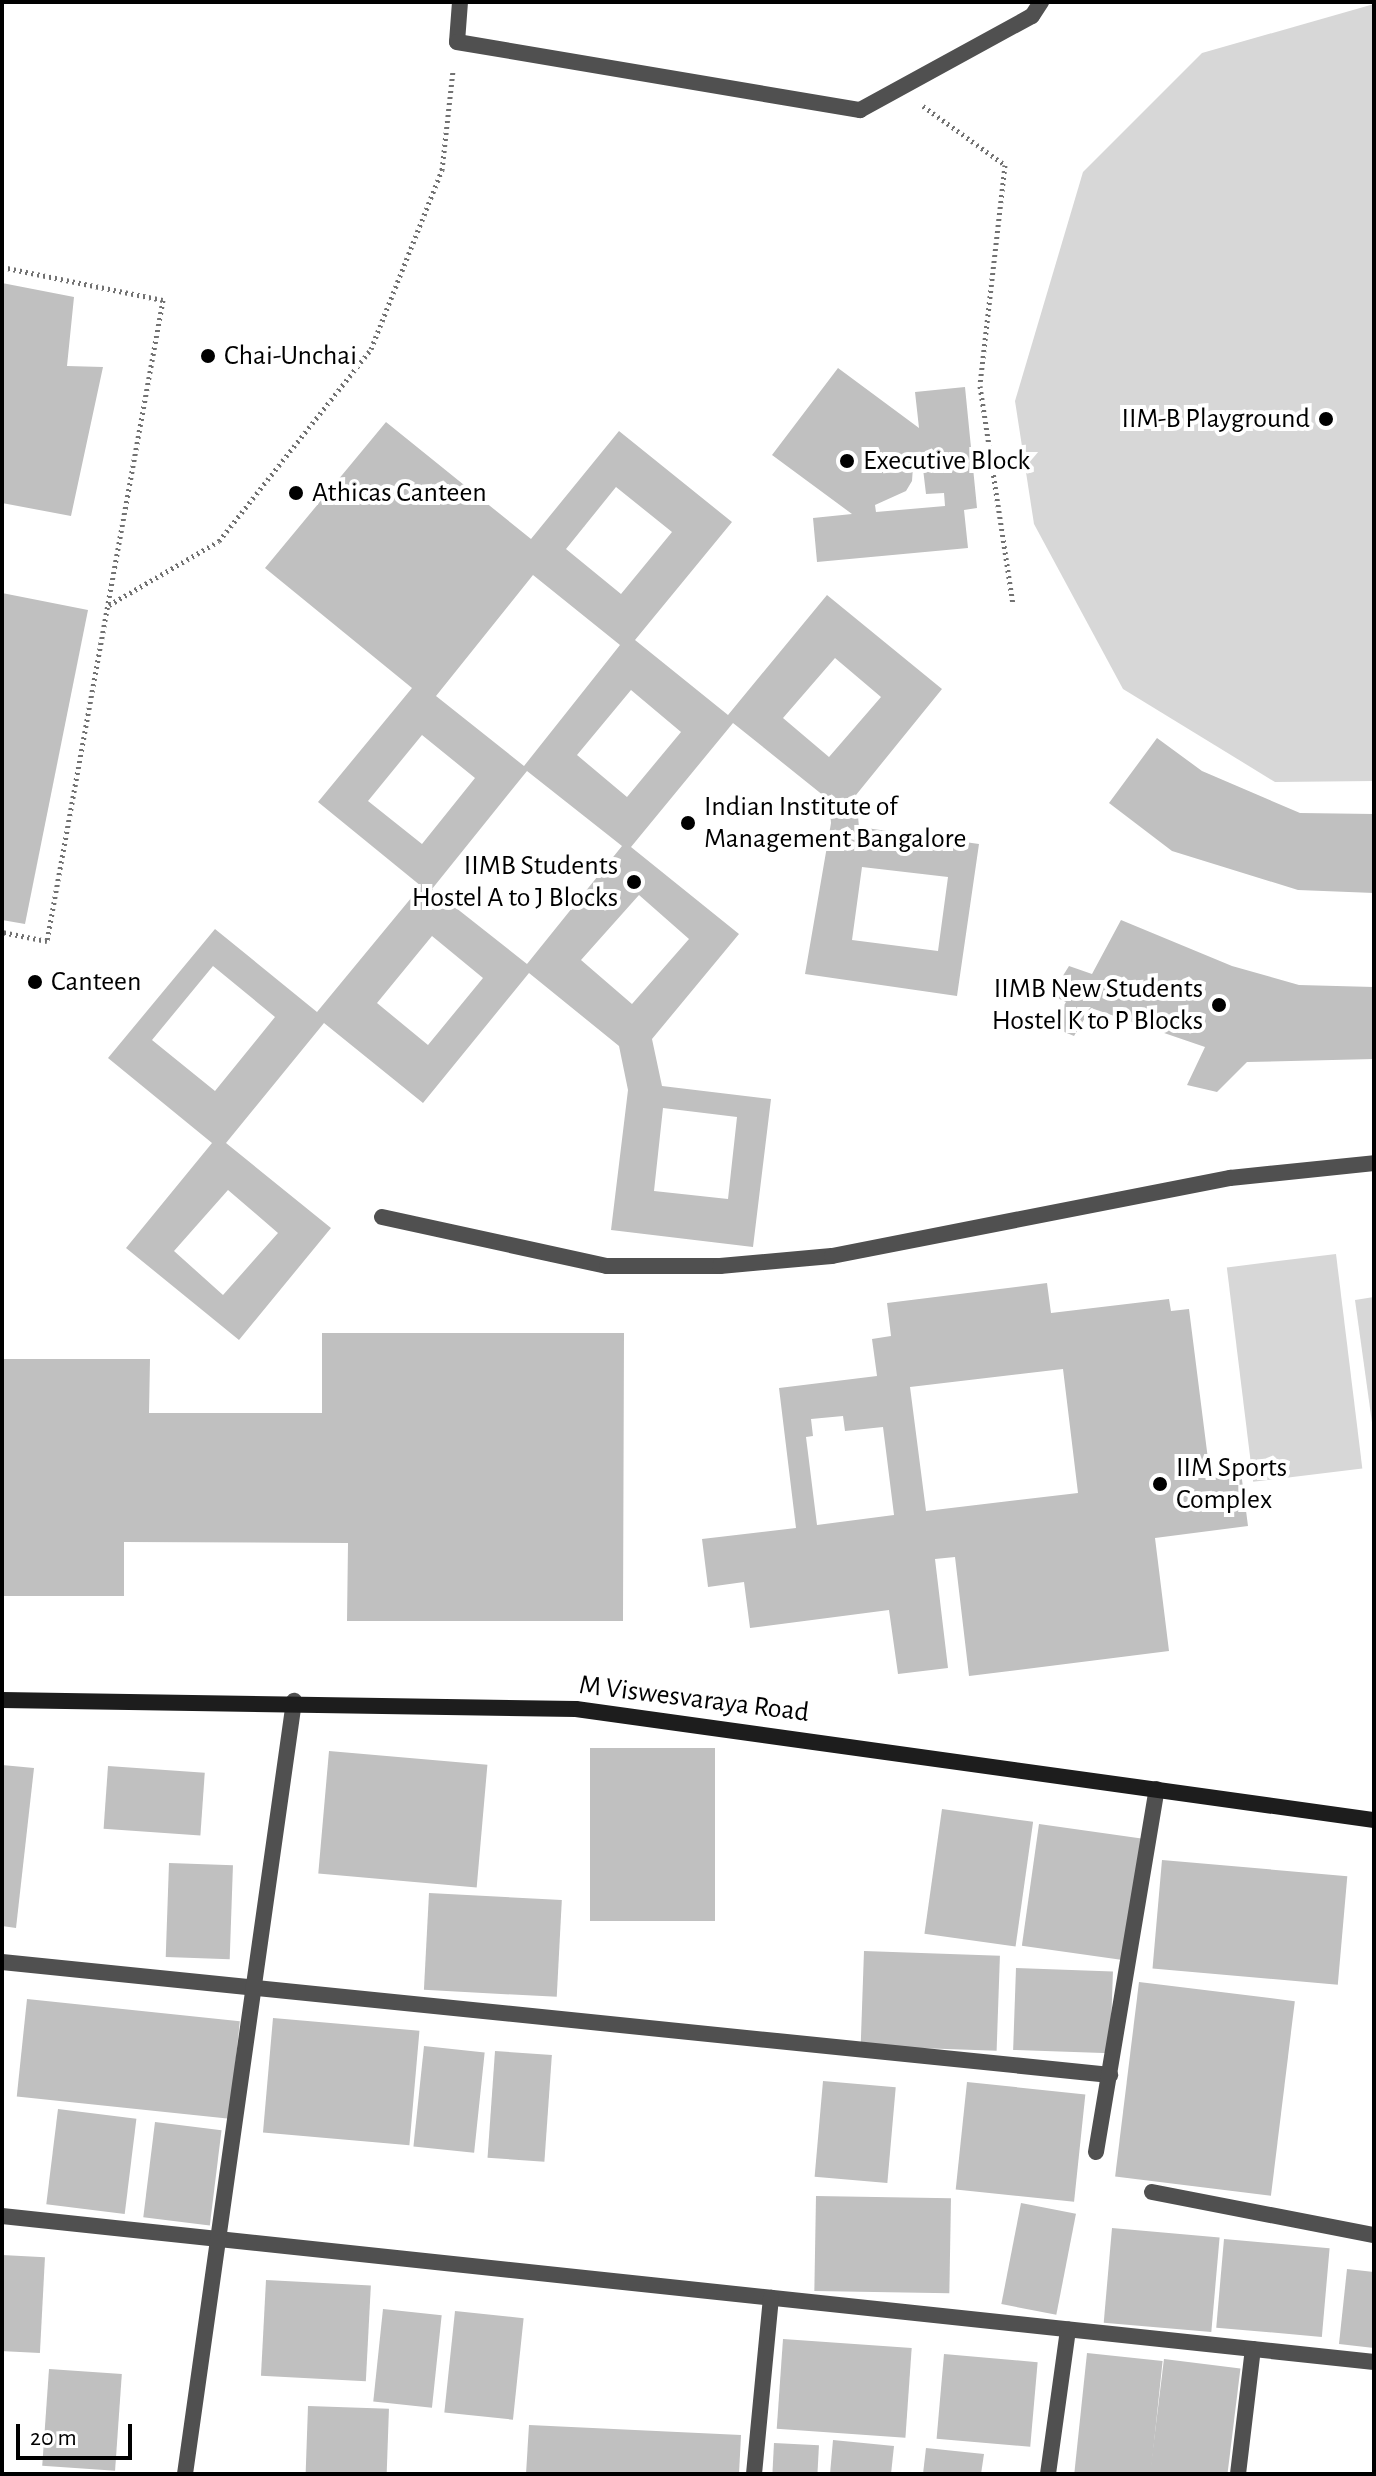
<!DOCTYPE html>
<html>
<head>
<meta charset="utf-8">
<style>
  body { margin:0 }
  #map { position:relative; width:1376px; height:2476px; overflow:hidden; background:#fff; font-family:"Alegreya Sans",sans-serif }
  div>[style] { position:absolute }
  .green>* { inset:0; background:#d7d7d7; transform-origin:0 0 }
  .building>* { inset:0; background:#c0c0c0; transform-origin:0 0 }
  .path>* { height:5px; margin-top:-2.5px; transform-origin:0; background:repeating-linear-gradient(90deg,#727272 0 2px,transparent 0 6px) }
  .lane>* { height:16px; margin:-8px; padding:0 8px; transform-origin:8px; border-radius:8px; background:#505050 }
  .street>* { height:16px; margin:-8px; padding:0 8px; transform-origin:8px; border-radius:8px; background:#505050 }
  .secondary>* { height:16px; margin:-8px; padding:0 8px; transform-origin:8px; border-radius:8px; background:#1d1d1d }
  .dots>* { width:22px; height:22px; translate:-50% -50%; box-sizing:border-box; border:4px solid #fff; border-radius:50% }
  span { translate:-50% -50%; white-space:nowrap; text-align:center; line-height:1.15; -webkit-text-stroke:8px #fff; paint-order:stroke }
  .poi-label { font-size:28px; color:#000 }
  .left { translate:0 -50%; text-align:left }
  .right { translate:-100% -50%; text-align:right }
  .street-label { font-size:28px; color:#000 }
  .frame { position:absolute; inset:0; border:4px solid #000; pointer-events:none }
  .scale { position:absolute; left:16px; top:2424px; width:116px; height:36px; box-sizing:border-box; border:4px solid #000; border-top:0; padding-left:10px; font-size:24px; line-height:28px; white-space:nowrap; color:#000; -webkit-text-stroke:6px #fff; paint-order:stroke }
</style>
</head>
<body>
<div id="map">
  <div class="green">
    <i style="clip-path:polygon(1374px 4px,1374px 781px,1275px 782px,1123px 689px,1034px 524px,1015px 401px,1083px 172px,1202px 53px)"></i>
    <i style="left:1336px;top:1254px;width:216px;height:110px;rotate:83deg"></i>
    <i style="clip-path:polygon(1374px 1297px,1374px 1437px,1355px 1300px)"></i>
  </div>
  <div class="building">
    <i style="clip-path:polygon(2px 283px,74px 297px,67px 366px,103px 367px,71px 516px,2px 503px)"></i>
    <i style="clip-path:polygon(evenodd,838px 368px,919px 428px,915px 392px,965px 387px,977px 508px,964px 510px,968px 548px,817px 562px,813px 518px,852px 514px,772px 455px,838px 368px,921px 452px,926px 494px,944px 493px,945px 506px,876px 512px,875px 505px,906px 491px,912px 481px,914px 453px,921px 452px)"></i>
    <i style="clip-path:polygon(evenodd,386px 422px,531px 539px,619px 431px,732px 522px,635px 640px,728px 715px,827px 595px,942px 689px,856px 795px,859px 827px,979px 844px,957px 996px,805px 974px,831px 823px,829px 800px,733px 723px,631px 847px,739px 934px,652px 1039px,662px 1086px,771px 1099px,753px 1247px,611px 1230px,628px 1090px,619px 1046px,529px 973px,423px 1103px,324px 1023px,226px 1143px,331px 1228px,239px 1340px,126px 1248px,212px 1143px,108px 1058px,215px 929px,317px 1012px,421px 886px,318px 802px,412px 688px,265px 568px,386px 422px,616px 487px,672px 532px,621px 594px,566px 549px,616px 487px,386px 422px,533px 575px,620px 645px,524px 766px,436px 696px,533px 575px,386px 422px,835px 658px,881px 697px,829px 757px,783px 718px,835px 658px,386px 422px,631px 690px,681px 732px,627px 797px,577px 755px,631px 690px,386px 422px,422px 735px,475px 778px,422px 844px,368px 801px,422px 735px,386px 422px,527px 771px,622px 846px,527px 964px,432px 889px,527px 771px,386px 422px,862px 867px,948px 877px,938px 951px,852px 940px,862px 867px,386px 422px,639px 895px,689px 939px,632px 1004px,581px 960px,639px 895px,386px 422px,432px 936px,483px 978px,428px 1045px,377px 1003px,432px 936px,386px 422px,213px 966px,275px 1017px,215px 1091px,152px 1040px,213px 966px,386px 422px,663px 1108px,737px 1117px,728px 1199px,654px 1191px,663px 1108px,386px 422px,228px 1190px,278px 1233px,223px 1295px,174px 1251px,228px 1190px)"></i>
    <i style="clip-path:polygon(2px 593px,88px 610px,25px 924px,2px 920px)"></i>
    <i style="clip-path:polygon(1157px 738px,1202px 771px,1300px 813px,1374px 814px,1374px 893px,1298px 890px,1172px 851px,1109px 803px)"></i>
    <i style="clip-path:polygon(1121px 920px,1232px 966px,1299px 985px,1374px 987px,1374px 1059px,1247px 1062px,1217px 1092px,1187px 1085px,1205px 1047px,1091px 1008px,1074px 1036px,1052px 1027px,1066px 1002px,1051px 995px,1069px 966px,1092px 974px)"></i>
    <i style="clip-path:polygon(evenodd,1047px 1283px,1051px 1313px,1169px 1299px,1171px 1311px,1189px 1309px,1210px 1475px,1241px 1472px,1248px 1526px,1155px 1538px,1169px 1651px,969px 1676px,955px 1557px,935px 1559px,948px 1668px,898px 1674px,889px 1610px,750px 1628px,744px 1582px,708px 1587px,702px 1539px,796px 1528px,779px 1388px,877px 1376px,872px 1339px,891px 1336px,887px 1303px,1047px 1283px,1063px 1369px,1078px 1493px,926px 1511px,910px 1387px,1063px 1369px,1047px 1283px,843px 1416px,845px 1431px,883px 1427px,894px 1515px,817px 1525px,806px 1437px,813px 1436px,811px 1419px,843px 1416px)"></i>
    <i style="clip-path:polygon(322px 1333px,624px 1333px,623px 1621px,347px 1621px,348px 1543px,124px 1542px,124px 1596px,2px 1596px,2px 1359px,150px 1359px,149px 1413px,322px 1413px)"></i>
    <i style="left:590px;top:1748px;width:125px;height:173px"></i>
    <i style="left:329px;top:1751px;width:159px;height:123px;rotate:5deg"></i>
    <i style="clip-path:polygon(2px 1765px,34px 1768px,16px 1928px,2px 1926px)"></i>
    <i style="left:108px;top:1766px;width:97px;height:63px;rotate:4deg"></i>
    <i style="left:942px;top:1809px;width:92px;height:126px;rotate:8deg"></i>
    <i style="left:1039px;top:1824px;width:107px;height:123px;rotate:8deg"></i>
    <i style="left:1162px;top:1860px;width:186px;height:109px;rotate:5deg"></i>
    <i style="left:169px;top:1863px;width:64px;height:94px;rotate:2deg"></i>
    <i style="left:429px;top:1893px;width:133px;height:97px;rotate:3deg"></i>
    <i style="left:864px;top:1951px;width:136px;height:95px;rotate:2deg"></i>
    <i style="left:1016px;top:1968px;width:97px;height:82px;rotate:2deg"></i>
    <i style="left:1139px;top:1982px;width:157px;height:196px;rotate:7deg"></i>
    <i style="left:27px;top:1999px;width:214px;height:98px;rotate:6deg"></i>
    <i style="left:273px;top:2018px;width:147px;height:115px;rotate:5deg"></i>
    <i style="left:424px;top:2046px;width:61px;height:101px;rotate:6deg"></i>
    <i style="left:495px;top:2051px;width:57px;height:107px;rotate:4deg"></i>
    <i style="left:823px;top:2081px;width:73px;height:96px;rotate:5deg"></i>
    <i style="left:967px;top:2082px;width:119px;height:108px;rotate:6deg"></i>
    <i style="left:58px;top:2109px;width:79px;height:96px;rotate:7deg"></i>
    <i style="left:155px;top:2122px;width:67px;height:96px;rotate:7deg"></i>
    <i style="left:816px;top:2196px;width:135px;height:95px;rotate:1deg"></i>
    <i style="left:1021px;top:2203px;width:56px;height:103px;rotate:11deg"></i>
    <i style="left:1112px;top:2228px;width:108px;height:95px;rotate:5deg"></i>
    <i style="left:1224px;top:2239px;width:106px;height:89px;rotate:5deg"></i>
    <i style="left:2px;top:2255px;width:43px;height:96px;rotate:3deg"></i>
    <i style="clip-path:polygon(1347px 2269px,1374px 2272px,1374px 2348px,1339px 2344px)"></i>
    <i style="left:266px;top:2280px;width:105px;height:96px;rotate:3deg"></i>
    <i style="left:383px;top:2309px;width:59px;height:93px;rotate:6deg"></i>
    <i style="left:455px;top:2311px;width:69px;height:102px;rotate:6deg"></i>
    <i style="left:783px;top:2339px;width:129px;height:90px;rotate:4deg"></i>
    <i style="left:1087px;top:2353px;width:76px;height:122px;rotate:6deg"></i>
    <i style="left:944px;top:2354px;width:94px;height:85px;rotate:5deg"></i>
    <i style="left:1164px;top:2359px;width:77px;height:116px;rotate:7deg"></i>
    <i style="left:49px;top:2369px;width:73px;height:97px;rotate:4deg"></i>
    <i style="left:308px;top:2406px;width:81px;height:68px;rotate:2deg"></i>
    <i style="clip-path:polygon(529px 2425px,741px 2435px,739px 2474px,526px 2474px)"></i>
    <i style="clip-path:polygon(833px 2440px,894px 2446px,891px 2474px,830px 2474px)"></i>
    <i style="left:774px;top:2443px;width:45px;height:31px;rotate:3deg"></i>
    <i style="clip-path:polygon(926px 2448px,984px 2454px,981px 2474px,923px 2474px)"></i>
  </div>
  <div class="path">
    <i style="left:923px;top:106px;width:101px;rotate:35.7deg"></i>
    <i style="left:1005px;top:165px;width:222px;rotate:96.5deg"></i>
    <i style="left:980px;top:386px;width:220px;rotate:81.4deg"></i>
    <i style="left:2px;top:267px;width:164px;rotate:11.6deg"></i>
    <i style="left:163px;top:300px;width:651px;rotate:100.26deg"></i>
    <i style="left:47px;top:941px;width:46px;rotate:-168.7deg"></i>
    <i style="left:109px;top:605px;width:127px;rotate:-30.2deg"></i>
    <i style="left:219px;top:541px;width:245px;rotate:-51.6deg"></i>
    <i style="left:371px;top:349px;width:193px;rotate:-68.4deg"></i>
    <i style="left:442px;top:170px;width:101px;rotate:-83.7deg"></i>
  </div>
  <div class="lane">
    <i style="left:460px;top:2px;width:40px;rotate:94.3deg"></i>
    <i style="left:457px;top:42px;width:409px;rotate:9.6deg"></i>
    <i style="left:860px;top:110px;width:196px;rotate:-28.7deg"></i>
    <i style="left:1032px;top:16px;width:17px;rotate:-57deg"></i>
    <i style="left:382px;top:1217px;width:230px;rotate:12.3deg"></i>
    <i style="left:607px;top:1266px;width:113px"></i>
    <i style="left:720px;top:1266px;width:112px;rotate:-5.1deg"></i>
    <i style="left:832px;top:1256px;width:406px;rotate:-11.1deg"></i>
    <i style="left:1230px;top:1178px;width:145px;rotate:-5.9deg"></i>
  </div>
  <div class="street">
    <i style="left:2px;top:1962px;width:1114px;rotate:5.82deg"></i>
    <i style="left:1096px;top:2152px;width:368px;rotate:-80.5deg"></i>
    <i style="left:1152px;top:2192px;width:226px;rotate:11deg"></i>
    <i style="left:2px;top:2216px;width:1380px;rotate:6.07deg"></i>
    <i style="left:185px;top:2474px;width:781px;rotate:-81.97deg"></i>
    <i style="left:754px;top:2474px;width:177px;rotate:-84.5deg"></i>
    <i style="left:1048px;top:2474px;width:146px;rotate:-82.1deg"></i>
    <i style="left:1238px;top:2474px;width:126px;rotate:-83.2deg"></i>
  </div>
  <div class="secondary">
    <i style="left:2px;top:1700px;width:574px;rotate:0.9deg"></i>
    <i style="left:576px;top:1709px;width:806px;rotate:7.92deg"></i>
  </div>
  <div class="dots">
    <i style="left:208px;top:356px;background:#000"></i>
    <i style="left:1326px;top:419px;background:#000"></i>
    <i style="left:847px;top:461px;background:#000"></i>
    <i style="left:296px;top:493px;background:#000"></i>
    <i style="left:688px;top:823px;background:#000"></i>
    <i style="left:634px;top:882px;background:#000"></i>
    <i style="left:35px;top:982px;background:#000"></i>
    <i style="left:1219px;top:1005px;background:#000"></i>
    <i style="left:1160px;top:1484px;background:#000"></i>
  </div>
  <div class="poi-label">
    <span class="left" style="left:224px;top:356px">Chai-Unchai</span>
    <span class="right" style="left:1310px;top:419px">IIM-B Playground</span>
    <span class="left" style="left:863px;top:461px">Executive Block</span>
    <span class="left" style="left:312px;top:493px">Athicas Canteen</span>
    <span class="left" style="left:704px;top:823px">Indian Institute of<br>Management Bangalore</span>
    <span class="right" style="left:618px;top:882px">IIMB Students<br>Hostel A to J Blocks</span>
    <span class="left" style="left:51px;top:982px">Canteen</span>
    <span class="right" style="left:1203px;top:1005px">IIMB New Students<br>Hostel K to P Blocks</span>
    <span class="left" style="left:1176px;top:1484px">IIM Sports<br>Complex</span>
  </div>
  <div class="street-label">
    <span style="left:694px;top:1699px;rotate:7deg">M Viswesvaraya Road</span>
  </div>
  <div class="frame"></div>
  <div class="scale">20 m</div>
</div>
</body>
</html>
